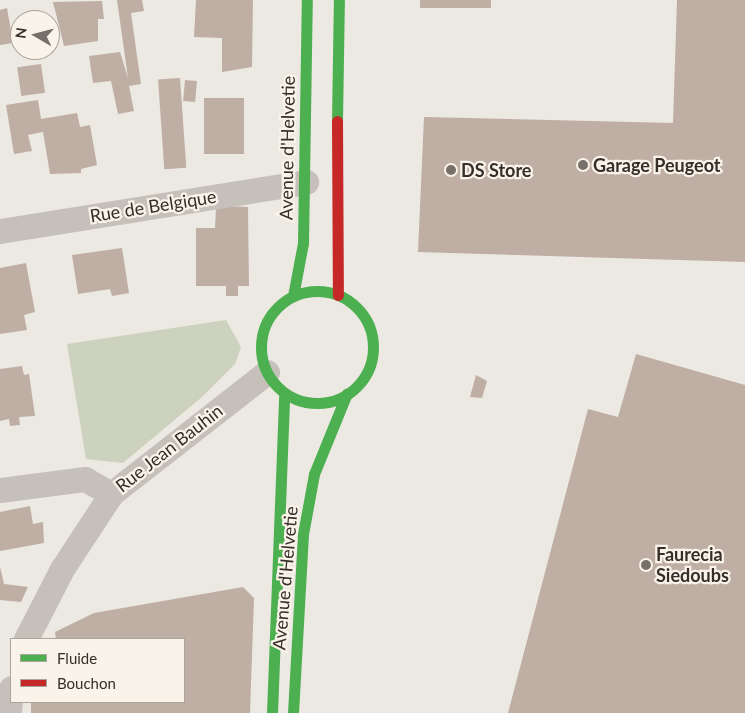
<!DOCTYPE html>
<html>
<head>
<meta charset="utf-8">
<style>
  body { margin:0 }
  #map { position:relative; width:745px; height:713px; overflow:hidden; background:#ece8e2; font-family:Lato,sans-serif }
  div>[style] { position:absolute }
  .green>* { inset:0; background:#ccd2bd }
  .building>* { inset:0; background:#bfaea4; transform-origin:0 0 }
  .street>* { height:25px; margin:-12.5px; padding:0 12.5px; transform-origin:12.5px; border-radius:12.5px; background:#c6c0ba }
  .fast>* { height:11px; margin:-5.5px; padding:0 5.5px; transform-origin:5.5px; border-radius:5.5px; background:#4caf50 }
  .fast>.ring { margin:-5.5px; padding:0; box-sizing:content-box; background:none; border:11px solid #4caf50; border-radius:50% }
  .jam>* { height:11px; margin:-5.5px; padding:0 5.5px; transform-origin:5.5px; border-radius:5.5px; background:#c62828 }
  .dots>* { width:14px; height:14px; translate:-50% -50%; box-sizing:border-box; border:2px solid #f9f3e9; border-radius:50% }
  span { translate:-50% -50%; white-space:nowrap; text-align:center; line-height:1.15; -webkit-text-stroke:4.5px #f9f3e9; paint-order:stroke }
  .street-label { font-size:18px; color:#362e29 }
  .poi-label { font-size:18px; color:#362e29; font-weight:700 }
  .left { translate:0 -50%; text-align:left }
  .legend { position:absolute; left:10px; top:638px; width:175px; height:65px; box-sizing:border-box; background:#f9f3e9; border:1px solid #aba49c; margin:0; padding:6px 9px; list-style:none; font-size:15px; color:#362e29 }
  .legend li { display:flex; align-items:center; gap:10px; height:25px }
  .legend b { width:25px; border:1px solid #aba49c }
  .north { position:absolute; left:10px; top:10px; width:50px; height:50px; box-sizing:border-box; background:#f9f3e9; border:1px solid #aba49c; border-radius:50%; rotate:278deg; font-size:14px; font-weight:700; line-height:20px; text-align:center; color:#362e29 }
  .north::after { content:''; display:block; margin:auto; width:18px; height:22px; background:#766f6a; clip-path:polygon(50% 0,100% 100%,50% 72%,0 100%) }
</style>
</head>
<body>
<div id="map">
  <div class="green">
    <i style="clip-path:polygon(226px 320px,241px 347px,235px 364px,202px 397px,123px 463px,86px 459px,67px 344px)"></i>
  </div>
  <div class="building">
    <i style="clip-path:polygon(117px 0,142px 0,144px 11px,131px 13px,141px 84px,129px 86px,134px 111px,118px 114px,111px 81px,93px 83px,89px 56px,120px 52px,128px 78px)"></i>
    <i style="clip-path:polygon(196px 0,253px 0,252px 67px,222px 72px,222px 38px,194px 37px)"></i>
    <i style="left:420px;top:0;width:71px;height:8px"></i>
    <i style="clip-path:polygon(677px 0,745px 0,745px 262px,418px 252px,424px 117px,673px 123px)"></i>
    <i style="clip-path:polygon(102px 1px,104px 19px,98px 19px,98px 41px,64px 46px,53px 2px)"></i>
    <i style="clip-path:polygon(7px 8px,13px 43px,0 45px,0 10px)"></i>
    <i style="left:41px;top:64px;width:29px;height:24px;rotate:82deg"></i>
    <i style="left:180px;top:78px;width:90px;height:22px;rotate:86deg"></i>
    <i style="left:185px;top:80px;width:12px;height:21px;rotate:5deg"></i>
    <i style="left:204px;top:98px;width:40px;height:56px"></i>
    <i style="clip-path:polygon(38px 100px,41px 119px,77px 113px,80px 127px,90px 125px,97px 165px,81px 169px,81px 173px,50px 174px,43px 132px,28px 135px,32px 151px,14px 154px,6px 105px)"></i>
    <i style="clip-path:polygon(223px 206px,248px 207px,249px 286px,238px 286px,238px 296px,226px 296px,226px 286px,196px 286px,196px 228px,215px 228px,216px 208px)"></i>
    <i style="clip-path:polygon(122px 248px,129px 293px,112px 296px,110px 289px,78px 294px,72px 255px)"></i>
    <i style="clip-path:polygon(26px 263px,35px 312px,24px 315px,27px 330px,0 334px,0 268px)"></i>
    <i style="clip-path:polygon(636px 354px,745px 385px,745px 713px,508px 713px,588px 409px,618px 417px)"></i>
    <i style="clip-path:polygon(22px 366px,24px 375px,29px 374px,35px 416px,19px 417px,20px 425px,10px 426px,9px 419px,0 421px,0 369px)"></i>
    <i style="clip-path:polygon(476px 375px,487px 381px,482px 398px,470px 397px)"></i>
    <i style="clip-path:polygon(30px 506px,33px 524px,43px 522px,44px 543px,0 551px,0 512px)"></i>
    <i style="clip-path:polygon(0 567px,4px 584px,28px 587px,21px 602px,0 600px)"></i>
    <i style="clip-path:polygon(243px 587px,254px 598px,250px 713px,31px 713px,31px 702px,184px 702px,184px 639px,56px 639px,55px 632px,94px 613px)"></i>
  </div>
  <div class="street">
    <i style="left:0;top:231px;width:310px;rotate:-9.1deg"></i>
    <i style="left:0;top:490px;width:86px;rotate:-7.4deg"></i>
    <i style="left:85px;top:479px;width:30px;rotate:30deg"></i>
    <i style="left:26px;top:639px;width:79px;rotate:-62.8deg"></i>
    <i style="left:62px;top:569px;width:90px;rotate:-56.8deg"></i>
    <i style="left:111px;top:494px;width:198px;rotate:-38deg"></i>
    <i style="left:9px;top:713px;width:25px;rotate:-85deg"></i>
  </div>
  <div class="fast">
    <i style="left:337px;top:121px;width:121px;rotate:-89.1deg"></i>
    <i class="ring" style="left:261px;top:291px;width:101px;height:101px"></i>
    <i style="left:293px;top:296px;width:54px;rotate:-79.3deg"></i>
    <i style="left:303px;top:243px;width:243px;rotate:-89.1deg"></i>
    <i style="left:272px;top:713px;width:319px;rotate:-87.8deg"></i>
    <i style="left:293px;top:713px;width:179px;rotate:-86.8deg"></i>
    <i style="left:303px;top:534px;width:61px;rotate:-79.6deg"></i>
    <i style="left:314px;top:474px;width:87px;rotate:-67.8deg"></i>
  </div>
  <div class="jam">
    <i style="left:337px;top:121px;width:174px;rotate:89.7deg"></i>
  </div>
  <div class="dots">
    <i style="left:583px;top:165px;background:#766f6a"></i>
    <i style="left:451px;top:170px;background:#766f6a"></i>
    <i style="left:646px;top:565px;background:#766f6a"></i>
  </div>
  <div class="street-label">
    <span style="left:287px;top:148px;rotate:-89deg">Avenue d'Helvetie</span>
    <span style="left:153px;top:206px;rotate:-9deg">Rue de Belgique</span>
    <span style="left:169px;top:448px;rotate:-38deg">Rue Jean Bauhin</span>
    <span style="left:285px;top:578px;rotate:-85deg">Avenue d'Helvetie</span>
  </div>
  <div class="poi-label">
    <span class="left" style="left:593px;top:165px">Garage Peugeot</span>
    <span class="left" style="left:461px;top:170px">DS Store</span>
    <span class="left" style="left:656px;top:565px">Faurecia<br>Siedoubs</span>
  </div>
  <ul class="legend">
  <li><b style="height:6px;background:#4caf50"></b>Fluide</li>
  <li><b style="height:6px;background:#c62828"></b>Bouchon</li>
  </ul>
  <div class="north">N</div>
</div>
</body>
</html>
